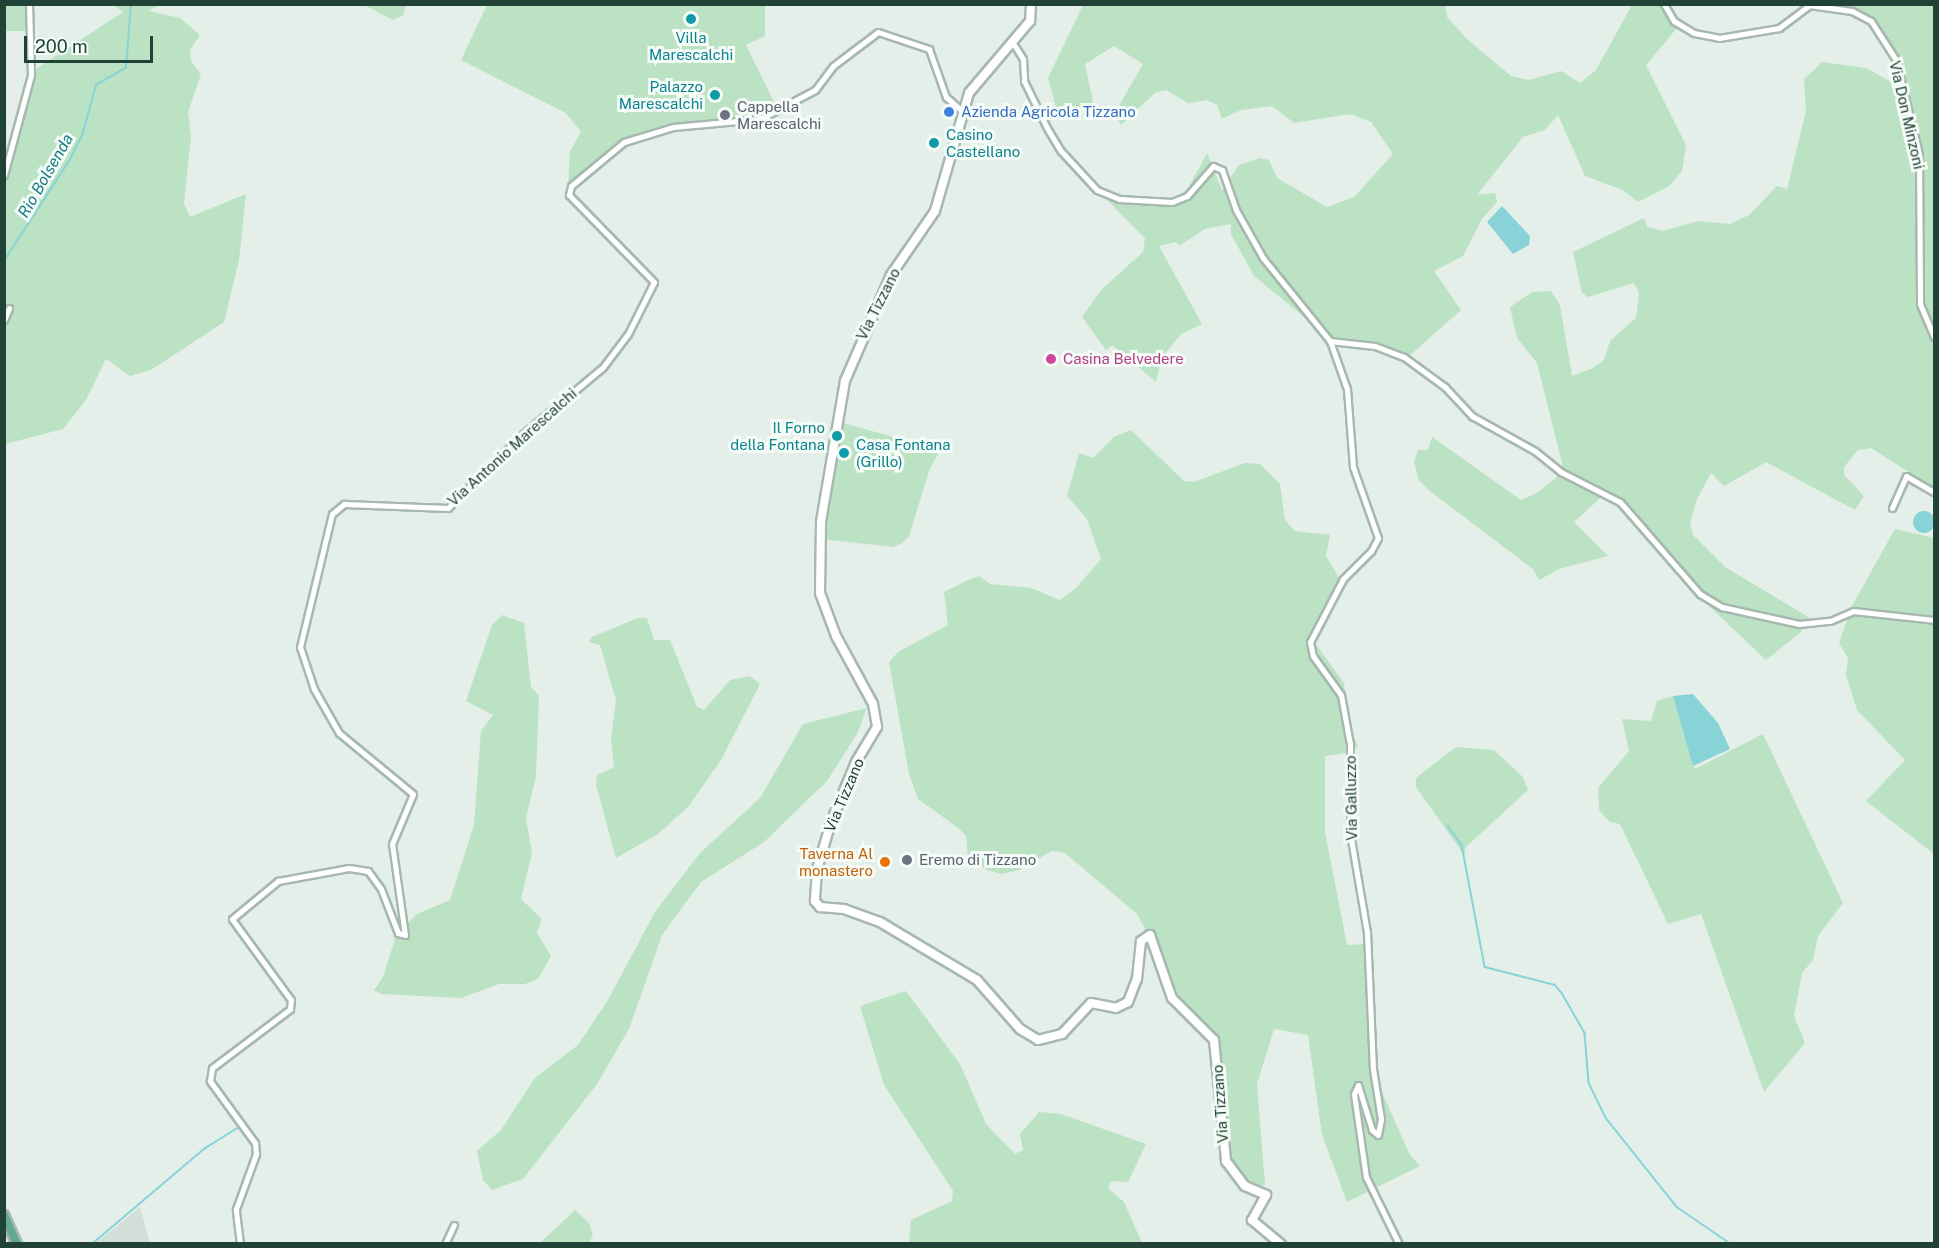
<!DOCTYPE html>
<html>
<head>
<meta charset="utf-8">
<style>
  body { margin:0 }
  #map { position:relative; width:1939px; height:1248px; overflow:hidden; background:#e4efe9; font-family:"Public Sans",sans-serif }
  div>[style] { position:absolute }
  .built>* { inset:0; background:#d2dfd8 }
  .green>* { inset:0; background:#bbe2c2; transform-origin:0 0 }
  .water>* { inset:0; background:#87d3d8 }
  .round { border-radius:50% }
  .stream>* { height:1.5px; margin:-0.75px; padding:0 0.75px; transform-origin:0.75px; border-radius:0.75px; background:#87d3d8 }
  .roads { filter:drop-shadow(2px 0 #a6b8b0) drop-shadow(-2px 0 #a6b8b0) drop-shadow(0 2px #a6b8b0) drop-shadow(0 -2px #a6b8b0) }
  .street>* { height:5px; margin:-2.5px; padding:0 2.5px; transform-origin:2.5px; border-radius:2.5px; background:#fff }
  .secondary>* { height:8px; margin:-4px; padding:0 4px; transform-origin:4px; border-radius:4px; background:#fff }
  .primary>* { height:8px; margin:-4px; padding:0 4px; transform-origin:4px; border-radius:4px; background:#64a891 }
  .dots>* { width:16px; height:16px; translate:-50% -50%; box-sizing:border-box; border:3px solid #f5fbf7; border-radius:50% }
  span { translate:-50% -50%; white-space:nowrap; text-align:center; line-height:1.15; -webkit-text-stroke:6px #f5fbf7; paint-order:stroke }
  .culture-label { font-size:15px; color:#0d838f }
  .right { translate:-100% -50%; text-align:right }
  .left { translate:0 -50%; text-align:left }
  .worship-label { font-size:15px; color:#5b616d }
  .shop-label { font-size:15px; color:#366cbe }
  .street-label { font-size:15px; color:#214337 }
  .hotel-label { font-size:15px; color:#b23c85 }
  .food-label { font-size:15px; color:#c56008 }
  .water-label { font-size:16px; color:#157c85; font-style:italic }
  .frame { position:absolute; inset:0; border:6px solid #214337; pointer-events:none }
  .scale { position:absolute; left:24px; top:36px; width:129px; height:27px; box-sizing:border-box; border:3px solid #214337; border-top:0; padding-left:8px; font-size:18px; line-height:21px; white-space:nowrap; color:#214337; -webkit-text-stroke:4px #f5fbf7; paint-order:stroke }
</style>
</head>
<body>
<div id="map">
  <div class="built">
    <i style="clip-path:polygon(140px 1207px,150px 1243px,96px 1243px)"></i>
  </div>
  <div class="green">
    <i style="left:5px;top:5px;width:24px;height:26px"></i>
    <i style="clip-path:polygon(114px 5px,158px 5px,149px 11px,180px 18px,200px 35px,190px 50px,191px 61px,201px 74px,188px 112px,191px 136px,184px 204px,190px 217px,246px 194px,239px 260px,224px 322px,151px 370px,130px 376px,106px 359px,86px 400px,63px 429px,5px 444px,4px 180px,22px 131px,33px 71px,123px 12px)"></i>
    <i style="clip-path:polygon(364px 5px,406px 5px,403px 15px,393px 20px)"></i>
    <i style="clip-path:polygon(487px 5px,765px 5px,765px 36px,746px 45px,778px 110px,735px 122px,636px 134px,568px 187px,570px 151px,581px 132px,566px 113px,461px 60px)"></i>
    <i style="clip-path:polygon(1083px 5px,1445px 5px,1447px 17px,1467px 39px,1511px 76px,1529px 80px,1561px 71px,1580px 83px,1596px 70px,1632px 5px,1667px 5px,1682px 22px,1646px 65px,1686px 145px,1682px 171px,1669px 186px,1638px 202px,1623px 190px,1585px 176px,1558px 115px,1545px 130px,1523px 137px,1477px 195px,1495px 193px,1497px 202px,1482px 219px,1463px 256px,1434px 271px,1461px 310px,1407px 358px,1391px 350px,1336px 343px,1254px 276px,1231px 234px,1231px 224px,1205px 229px,1179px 246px,1176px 242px,1159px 246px,1202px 324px,1181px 334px,1161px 359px,1156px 382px,1112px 345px,1106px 350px,1082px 317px,1101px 290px,1143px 252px,1145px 238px,1107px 200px,1152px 203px,1183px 198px,1207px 153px,1222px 190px,1239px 165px,1260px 158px,1269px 160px,1277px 178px,1327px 207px,1354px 197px,1393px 154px,1371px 122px,1350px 114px,1294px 123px,1272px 106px,1241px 110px,1222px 119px,1217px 105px,1207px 100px,1188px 103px,1166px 90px,1155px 93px,1121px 125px,1116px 117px,1120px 104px,1143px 64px,1114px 46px,1085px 64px,1093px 102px,1066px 119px,1057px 111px,1048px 78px)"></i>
    <i style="clip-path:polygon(1810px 5px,1934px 5px,1934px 488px,1871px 448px,1858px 450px,1844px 467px,1844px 475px,1864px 496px,1855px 510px,1766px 462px,1724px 486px,1711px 473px,1696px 501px,1690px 523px,1693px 535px,1725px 567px,1810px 618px,1800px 633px,1766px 660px,1707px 604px,1639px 517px,1608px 491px,1574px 522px,1608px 556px,1559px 569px,1539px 580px,1533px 569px,1431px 492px,1419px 480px,1414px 462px,1418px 450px,1428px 450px,1432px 437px,1521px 500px,1537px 493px,1564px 471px,1537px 363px,1517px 338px,1510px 307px,1532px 292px,1551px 291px,1560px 305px,1572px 376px,1593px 368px,1604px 360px,1610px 341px,1636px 318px,1639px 293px,1634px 283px,1588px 297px,1582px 293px,1573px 252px,1644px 218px,1647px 227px,1663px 231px,1698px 221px,1730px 224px,1749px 215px,1777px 186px,1787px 189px,1806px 111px,1804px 79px,1822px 62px,1866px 68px,1902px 88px,1901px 72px,1867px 17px)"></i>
    <i style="clip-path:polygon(836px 421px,940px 450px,930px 468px,909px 536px,902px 543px,893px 547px,821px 539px)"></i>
    <i style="clip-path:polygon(1131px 430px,1184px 481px,1194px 482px,1245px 463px,1260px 464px,1280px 484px,1285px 520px,1295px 531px,1330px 535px,1326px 556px,1341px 581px,1325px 608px,1330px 617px,1315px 643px,1344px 683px,1349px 725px,1358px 746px,1347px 753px,1325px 756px,1325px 832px,1347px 945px,1368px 944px,1368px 1061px,1410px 1155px,1420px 1166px,1347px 1202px,1322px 1135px,1308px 1035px,1274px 1029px,1257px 1084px,1265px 1185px,1253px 1187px,1240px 1181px,1226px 1160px,1213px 1037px,1165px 990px,1156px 949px,1137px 914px,1065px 853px,1052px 851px,1019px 870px,1002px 874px,987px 870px,968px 857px,966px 836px,957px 827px,918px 799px,909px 774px,889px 662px,898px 652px,948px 625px,944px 592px,966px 581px,979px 576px,990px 584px,1031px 588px,1060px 600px,1076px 588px,1101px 559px,1087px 519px,1067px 496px,1079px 453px,1093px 458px,1114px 437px)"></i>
    <i style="clip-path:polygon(1895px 529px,1934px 538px,1934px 854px,1866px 801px,1905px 760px,1857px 710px,1846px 675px,1848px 658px,1839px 643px,1852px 606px)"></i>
    <i style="clip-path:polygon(502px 615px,524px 623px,531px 687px,539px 696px,536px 776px,526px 818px,532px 853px,521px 899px,542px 919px,537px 933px,551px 956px,538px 979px,525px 984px,499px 984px,461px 998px,381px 994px,374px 990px,383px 977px,396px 936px,417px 914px,450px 900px,474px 825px,481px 731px,493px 715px,466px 701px,492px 625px)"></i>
    <i style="clip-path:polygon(638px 618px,647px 618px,654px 640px,670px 640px,697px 707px,704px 710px,730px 680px,750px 676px,760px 684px,721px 760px,688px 807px,658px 834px,616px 858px,596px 785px,597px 775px,614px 767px,611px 740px,616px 700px,600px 645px,589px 642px,592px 637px)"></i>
    <i style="clip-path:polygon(1673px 696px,1695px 769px,1763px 734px,1843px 903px,1818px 936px,1813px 960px,1802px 973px,1794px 1016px,1805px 1043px,1764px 1092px,1701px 914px,1668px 924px,1620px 824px,1610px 822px,1599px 810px,1598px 788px,1629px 751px,1622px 719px,1651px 721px,1657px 701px)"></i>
    <i style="clip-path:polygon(867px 708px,857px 734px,827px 781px,764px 842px,701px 882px,662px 935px,629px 1029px,597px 1084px,523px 1179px,492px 1190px,483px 1180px,477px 1151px,501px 1130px,535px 1078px,578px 1045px,608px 1000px,655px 912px,700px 853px,760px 798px,803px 724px)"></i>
    <i style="clip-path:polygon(1456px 747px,1494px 750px,1523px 777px,1528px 790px,1466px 847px,1464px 855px,1416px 787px,1416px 778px)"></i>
    <i style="clip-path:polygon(906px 991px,960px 1064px,986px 1124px,1015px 1154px,1023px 1150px,1020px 1134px,1039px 1112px,1061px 1114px,1146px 1144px,1128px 1182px,1111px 1181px,1108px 1188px,1124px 1202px,1142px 1243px,909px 1243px,911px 1220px,952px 1201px,953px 1191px,884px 1085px,860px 1006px)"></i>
    <i style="clip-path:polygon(575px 1210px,589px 1223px,593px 1235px,589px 1243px,540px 1243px)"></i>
  </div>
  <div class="water">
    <i style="clip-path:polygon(1502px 206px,1530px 236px,1529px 245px,1513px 254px,1487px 222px)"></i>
    <i class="round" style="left:1913px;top:511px;width:22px;height:22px"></i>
    <i style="clip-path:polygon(1693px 694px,1718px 723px,1730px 749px,1693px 766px,1673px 696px)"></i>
  </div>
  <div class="stream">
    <i style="left:4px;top:261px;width:119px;rotate:-57deg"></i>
    <i style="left:69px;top:161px;width:28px;rotate:-63deg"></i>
    <i style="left:82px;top:136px;width:53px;rotate:-74.6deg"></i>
    <i style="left:96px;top:85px;width:34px;rotate:-30deg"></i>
    <i style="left:126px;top:68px;width:64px;rotate:-85.5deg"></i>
    <i style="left:1448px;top:826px;width:24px;rotate:54deg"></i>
    <i style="left:1462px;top:845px;width:124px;rotate:79.3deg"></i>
    <i style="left:1485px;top:967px;width:72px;rotate:14.4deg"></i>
    <i style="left:1555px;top:985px;width:11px;rotate:49deg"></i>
    <i style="left:1562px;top:993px;width:46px;rotate:60.1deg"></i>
    <i style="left:1585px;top:1033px;width:50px;rotate:85.4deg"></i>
    <i style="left:1589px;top:1083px;width:39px;rotate:64deg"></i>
    <i style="left:1606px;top:1118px;width:114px;rotate:51.4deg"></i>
    <i style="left:1677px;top:1207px;width:65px;rotate:34.4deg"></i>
    <i style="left:92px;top:1244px;width:147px;rotate:-40.3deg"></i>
    <i style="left:204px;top:1149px;width:40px;rotate:-32deg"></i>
  </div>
  <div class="roads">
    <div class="street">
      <i style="left:1664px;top:4px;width:20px;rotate:60deg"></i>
      <i style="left:1674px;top:21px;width:23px;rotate:31deg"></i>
      <i style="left:1694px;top:33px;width:25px;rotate:11deg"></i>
      <i style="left:1719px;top:38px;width:61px;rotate:-9.5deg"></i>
      <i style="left:1779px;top:28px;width:38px;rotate:-37deg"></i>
      <i style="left:1809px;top:5px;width:43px;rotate:7.9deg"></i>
      <i style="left:1852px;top:11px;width:21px;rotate:28deg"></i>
      <i style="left:1871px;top:21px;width:46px;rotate:57.3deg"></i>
      <i style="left:1896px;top:60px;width:97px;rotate:76.3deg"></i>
      <i style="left:1919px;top:154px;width:150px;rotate:89.6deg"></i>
      <i style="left:1920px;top:304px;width:36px;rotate:67deg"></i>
      <i style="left:1013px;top:43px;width:19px;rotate:58deg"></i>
      <i style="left:1023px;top:59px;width:22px;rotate:87deg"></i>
      <i style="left:1024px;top:81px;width:52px;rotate:63.9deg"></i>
      <i style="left:1047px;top:128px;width:27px;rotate:59deg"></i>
      <i style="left:1061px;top:151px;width:53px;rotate:47.3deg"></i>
      <i style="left:1097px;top:190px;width:24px;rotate:22deg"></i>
      <i style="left:1119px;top:199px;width:53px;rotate:3.2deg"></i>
      <i style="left:1172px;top:202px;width:16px;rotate:-22deg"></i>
      <i style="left:1187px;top:196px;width:40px;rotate:-49deg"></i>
      <i style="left:1213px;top:166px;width:10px;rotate:24deg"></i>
      <i style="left:1222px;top:170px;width:42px;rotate:70.7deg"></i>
      <i style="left:1236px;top:210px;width:55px;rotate:60.6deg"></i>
      <i style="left:1263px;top:258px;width:107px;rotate:51.1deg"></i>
      <i style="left:1330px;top:341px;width:45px;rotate:6.3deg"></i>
      <i style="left:1375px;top:346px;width:31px;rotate:21deg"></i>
      <i style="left:1404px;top:357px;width:51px;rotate:36.2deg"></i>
      <i style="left:1445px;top:387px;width:40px;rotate:47deg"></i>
      <i style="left:1472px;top:416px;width:72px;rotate:29.1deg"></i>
      <i style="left:1535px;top:451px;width:33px;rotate:39deg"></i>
      <i style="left:1561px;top:472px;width:66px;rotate:27deg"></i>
      <i style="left:1620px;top:502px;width:122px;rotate:49deg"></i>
      <i style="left:1700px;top:594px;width:26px;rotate:31deg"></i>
      <i style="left:1722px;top:607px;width:79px;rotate:12.4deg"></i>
      <i style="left:1799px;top:624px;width:31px;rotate:-6deg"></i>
      <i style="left:1830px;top:621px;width:25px;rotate:-23deg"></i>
      <i style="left:1853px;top:611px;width:81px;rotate:6.3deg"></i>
      <i style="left:4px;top:175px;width:104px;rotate:-74.9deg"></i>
      <i style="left:31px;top:75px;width:71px;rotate:-91.6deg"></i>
      <i style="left:4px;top:320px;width:13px;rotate:-67deg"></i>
      <i style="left:1330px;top:341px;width:51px;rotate:70.5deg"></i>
      <i style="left:1347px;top:389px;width:78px;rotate:85.6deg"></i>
      <i style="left:1353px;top:467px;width:75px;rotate:70.6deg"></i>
      <i style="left:1378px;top:538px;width:15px;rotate:118deg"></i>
      <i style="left:1371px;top:551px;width:40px;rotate:135deg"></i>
      <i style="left:1343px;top:579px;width:71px;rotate:117.6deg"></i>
      <i style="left:1310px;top:642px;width:14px;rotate:78deg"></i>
      <i style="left:1313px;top:656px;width:48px;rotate:54.3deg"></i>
      <i style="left:1341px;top:695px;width:50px;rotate:79.6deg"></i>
      <i style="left:1350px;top:744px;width:89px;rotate:90deg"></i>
      <i style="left:1350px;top:833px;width:100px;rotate:80.3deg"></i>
      <i style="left:1367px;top:932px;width:137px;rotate:87.5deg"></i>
      <i style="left:1373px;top:1069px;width:51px;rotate:80.9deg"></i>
      <i style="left:1381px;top:1119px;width:16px;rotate:101deg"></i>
      <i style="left:1378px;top:1135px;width:8px;rotate:-140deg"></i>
      <i style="left:1372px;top:1130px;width:47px;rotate:-107.3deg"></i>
      <i style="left:1358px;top:1085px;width:10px;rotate:114deg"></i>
      <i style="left:1354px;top:1094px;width:84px;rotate:81.8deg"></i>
      <i style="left:1366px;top:1177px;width:75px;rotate:63.8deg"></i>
      <i style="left:1892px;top:508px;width:35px;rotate:-66deg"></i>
      <i style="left:1906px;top:476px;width:32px;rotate:30deg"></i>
      <i style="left:240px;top:1244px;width:35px;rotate:-97deg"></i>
      <i style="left:236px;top:1209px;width:59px;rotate:-70deg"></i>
      <i style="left:256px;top:1154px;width:11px;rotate:-95deg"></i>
      <i style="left:255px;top:1143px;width:77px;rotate:-126deg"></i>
      <i style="left:210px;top:1081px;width:13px;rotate:-81deg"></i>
      <i style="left:212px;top:1068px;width:98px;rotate:-37.1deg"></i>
      <i style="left:290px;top:1009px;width:9px;rotate:-84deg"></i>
      <i style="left:291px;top:1000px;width:100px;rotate:-126.1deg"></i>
      <i style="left:232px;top:919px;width:60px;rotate:-39.6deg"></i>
      <i style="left:278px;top:881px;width:72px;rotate:-10.4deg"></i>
      <i style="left:349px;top:868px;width:19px;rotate:9deg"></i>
      <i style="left:368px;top:871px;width:22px;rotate:54deg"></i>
      <i style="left:381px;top:889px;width:47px;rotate:68.9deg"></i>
      <i style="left:398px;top:933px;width:7px;rotate:16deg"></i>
      <i style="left:405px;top:935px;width:92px;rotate:-98.1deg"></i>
      <i style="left:392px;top:844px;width:54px;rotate:-67.2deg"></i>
      <i style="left:413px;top:794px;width:96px;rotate:-140.5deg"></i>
      <i style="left:339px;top:733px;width:51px;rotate:-119.6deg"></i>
      <i style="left:314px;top:689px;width:44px;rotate:-108.4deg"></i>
      <i style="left:300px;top:647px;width:137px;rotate:-76.5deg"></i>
      <i style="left:332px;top:514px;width:16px;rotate:-40deg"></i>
      <i style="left:344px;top:504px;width:104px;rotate:2.2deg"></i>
      <i style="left:448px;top:508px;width:105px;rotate:-44.6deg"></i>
      <i style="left:523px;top:434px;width:104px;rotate:-39.9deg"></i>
      <i style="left:603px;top:367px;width:41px;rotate:-52.9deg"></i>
      <i style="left:628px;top:334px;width:58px;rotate:-63.4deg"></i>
      <i style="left:654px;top:282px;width:122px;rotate:-134.3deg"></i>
      <i style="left:569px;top:195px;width:9px;rotate:-77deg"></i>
      <i style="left:571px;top:186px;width:69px;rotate:-39.7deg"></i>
      <i style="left:624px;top:142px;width:51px;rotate:-17deg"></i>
      <i style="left:673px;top:127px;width:87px;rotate:-5.3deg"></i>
      <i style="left:760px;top:119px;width:62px;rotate:-27.8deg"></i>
      <i style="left:815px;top:90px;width:30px;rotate:-53deg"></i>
      <i style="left:833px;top:66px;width:56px;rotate:-37.1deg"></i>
      <i style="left:878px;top:32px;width:54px;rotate:18.4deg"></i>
      <i style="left:929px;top:49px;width:51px;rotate:70.5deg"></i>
      <i style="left:946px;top:97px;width:20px;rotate:41deg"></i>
      <i style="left:445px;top:1244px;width:21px;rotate:-65deg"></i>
    </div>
    <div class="secondary">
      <i style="left:1031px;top:4px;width:17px;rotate:93deg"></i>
      <i style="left:1030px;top:21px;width:94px;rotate:130.3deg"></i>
      <i style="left:969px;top:93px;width:123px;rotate:106.1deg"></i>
      <i style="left:935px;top:211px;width:78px;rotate:124.5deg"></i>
      <i style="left:891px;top:275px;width:116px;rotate:113.5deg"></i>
      <i style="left:845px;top:381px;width:143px;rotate:99.7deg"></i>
      <i style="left:821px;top:522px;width:71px;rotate:90.8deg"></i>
      <i style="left:820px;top:593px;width:46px;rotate:69.6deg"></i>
      <i style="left:836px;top:636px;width:77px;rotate:61.4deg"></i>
      <i style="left:873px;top:704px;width:23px;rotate:80deg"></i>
      <i style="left:877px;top:727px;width:41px;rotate:121deg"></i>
      <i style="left:856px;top:762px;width:65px;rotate:112.6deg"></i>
      <i style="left:831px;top:822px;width:50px;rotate:106.3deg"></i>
      <i style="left:817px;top:870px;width:31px;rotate:94deg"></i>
      <i style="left:815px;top:901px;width:8px;rotate:50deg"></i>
      <i style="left:820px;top:907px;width:24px;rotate:5deg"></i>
      <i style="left:844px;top:909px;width:38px;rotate:20deg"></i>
      <i style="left:880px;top:922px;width:113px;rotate:30.9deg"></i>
      <i style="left:977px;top:980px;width:65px;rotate:48.7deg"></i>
      <i style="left:1020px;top:1029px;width:21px;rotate:31deg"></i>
      <i style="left:1038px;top:1040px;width:25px;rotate:-14deg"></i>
      <i style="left:1062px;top:1034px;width:42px;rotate:-46.9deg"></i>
      <i style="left:1091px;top:1003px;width:25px;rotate:11deg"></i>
      <i style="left:1116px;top:1008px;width:13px;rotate:-27deg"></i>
      <i style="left:1128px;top:1002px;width:25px;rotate:-69deg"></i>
      <i style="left:1137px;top:979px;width:38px;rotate:-84deg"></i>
      <i style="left:1141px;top:941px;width:11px;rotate:-34deg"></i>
      <i style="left:1150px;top:935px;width:67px;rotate:70.8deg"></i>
      <i style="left:1172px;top:998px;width:59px;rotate:45deg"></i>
      <i style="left:1214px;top:1040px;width:122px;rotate:84.3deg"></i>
      <i style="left:1226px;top:1161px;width:31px;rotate:53deg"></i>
      <i style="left:1245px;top:1186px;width:23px;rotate:23deg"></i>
      <i style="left:1266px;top:1195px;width:29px;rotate:119deg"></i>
      <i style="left:1252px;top:1220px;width:38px;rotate:40deg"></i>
    </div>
    <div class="primary">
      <i style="left:4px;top:1215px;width:32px;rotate:66deg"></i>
    </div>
  </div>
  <div class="dots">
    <i style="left:691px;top:19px;background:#0f9aa8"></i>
    <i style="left:715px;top:95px;background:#0f9aa8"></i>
    <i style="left:949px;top:112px;background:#3f7fe0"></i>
    <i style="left:725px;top:115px;background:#6b7280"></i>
    <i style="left:934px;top:143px;background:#0f9aa8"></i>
    <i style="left:1051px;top:359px;background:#d1479c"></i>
    <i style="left:837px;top:436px;background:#0f9aa8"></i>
    <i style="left:844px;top:453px;background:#0f9aa8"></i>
    <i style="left:907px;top:860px;background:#6b7280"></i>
    <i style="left:885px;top:862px;background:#e8710a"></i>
  </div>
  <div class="culture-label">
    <span style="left:691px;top:46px">Villa<br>Marescalchi</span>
    <span class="right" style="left:703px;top:95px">Palazzo<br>Marescalchi</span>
    <span class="left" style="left:946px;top:143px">Casino<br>Castellano</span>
    <span class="right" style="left:825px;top:436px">Il Forno<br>della Fontana</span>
    <span class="left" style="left:856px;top:453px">Casa Fontana<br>(Grillo)</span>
  </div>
  <div class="worship-label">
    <span class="left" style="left:737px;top:115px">Cappella<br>Marescalchi</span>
    <span class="left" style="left:919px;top:860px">Eremo di Tizzano</span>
  </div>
  <div class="shop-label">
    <span class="left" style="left:961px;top:112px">Azienda Agricola Tizzano</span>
  </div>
  <div class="street-label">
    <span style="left:1907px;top:115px;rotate:77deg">Via Don Minzoni</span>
    <span style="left:878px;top:304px;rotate:-63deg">Via Tizzano</span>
    <span style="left:512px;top:447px;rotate:-42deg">Via Antonio Marescalchi</span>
    <span style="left:844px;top:795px;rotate:-67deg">Via Tizzano</span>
    <span style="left:1351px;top:798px;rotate:-91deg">Via Galluzzo</span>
    <span style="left:1220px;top:1104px;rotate:-94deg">Via Tizzano</span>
  </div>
  <div class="hotel-label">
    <span class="left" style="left:1063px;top:359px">Casina Belvedere</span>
  </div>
  <div class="food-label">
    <span class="right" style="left:873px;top:862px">Taverna Al<br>monastero</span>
  </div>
  <div class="water-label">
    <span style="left:46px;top:176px;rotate:-60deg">Rio Bolsenda</span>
  </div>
  <div class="frame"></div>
  <div class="scale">200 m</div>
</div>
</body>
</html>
